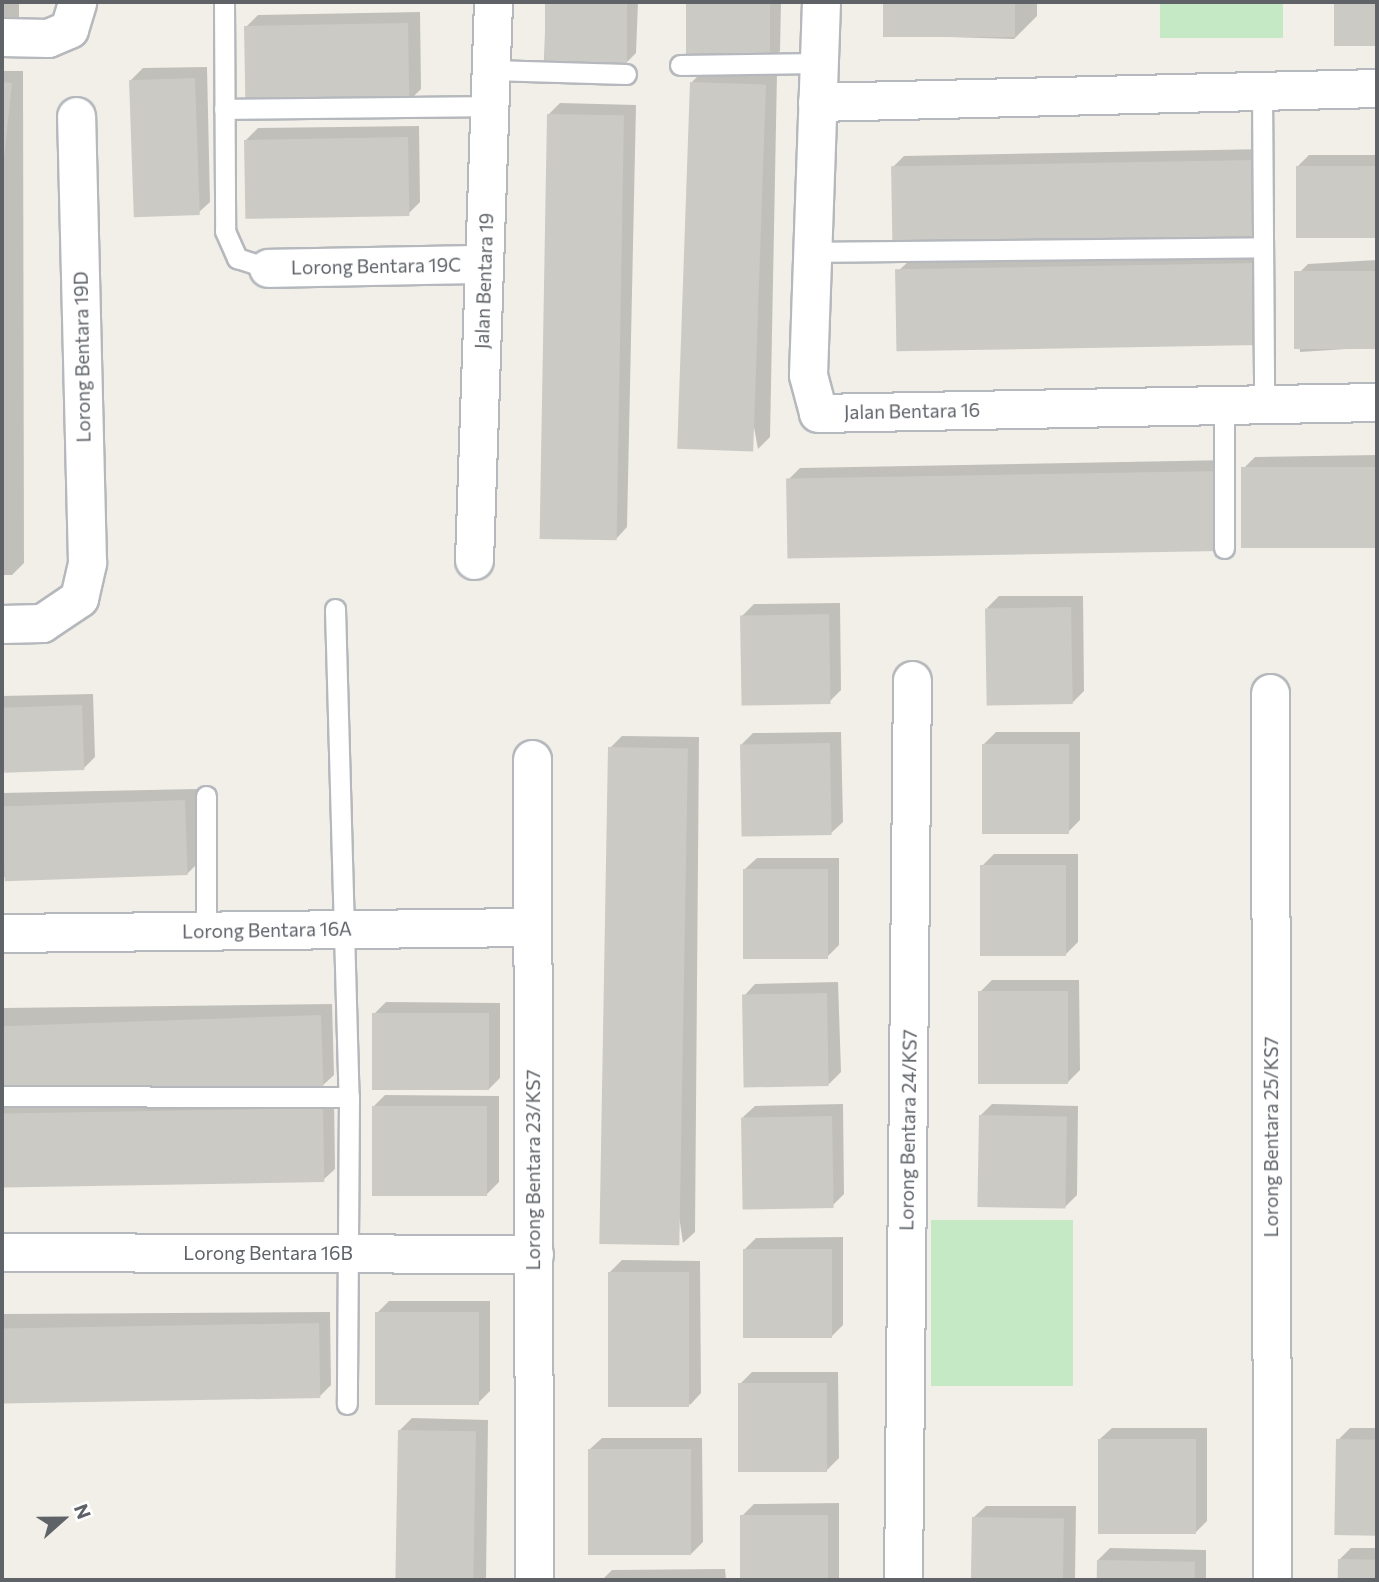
<!DOCTYPE html>
<html>
<head>
<meta charset="utf-8">
<style>
  body { margin:0 }
  #map { position:relative; width:1379px; height:1582px; overflow:hidden; background:#f1efe8; font-family:Commissioner,sans-serif }
  div>[style] { position:absolute }
  .green>* { inset:0; background:#c5e8c5; transform-origin:0 0 }
  .shadow>* { inset:0; background:#0003 }
  .building>* { inset:0; background:#cccac5; transform-origin:0 0 }
  .roads { filter:drop-shadow(2px 0 #b5b8bc) drop-shadow(-2px 0 #b5b8bc) drop-shadow(0 2px #b5b8bc) drop-shadow(0 -2px #b5b8bc) }
  .service>* { height:19px; margin:-9.5px; padding:0 9.5px; transform-origin:9.5px; border-radius:9.5px; background:#fff }
  .minor>* { height:37px; margin:-18.5px; padding:0 18.5px; transform-origin:18.5px; border-radius:18.5px; background:#fff }
  span { translate:-50% -50%; white-space:nowrap; text-align:center; line-height:1.15; -webkit-text-stroke:6px #fff; paint-order:stroke }
  .street-label { font-size:19px; color:#5f6368 }
  .frame { position:absolute; inset:0; border:4px solid #5f6368; pointer-events:none }
  .north { position:absolute; left:28px; top:1484px; width:70px; height:70px; -webkit-text-stroke:5px #fff; paint-order:stroke; rotate:69deg; font-size:19px; font-weight:700; line-height:28px; text-align:center; color:#5f6368 }
  .north::after { content:''; display:block; margin:auto; width:24px; height:32px; background:#5f6368; clip-path:polygon(50% 0,100% 100%,50% 72%,0 100%) }
</style>
</head>
<body>
<div id="map">
  <div class="green">
    <i style="left:1160px;top:2px;width:123px;height:36px"></i>
    <i style="left:931px;top:1220px;width:142px;height:166px"></i>
  </div>
  <div class="shadow">
    <i style="clip-path:polygon(2px 2px,19px 2px,19px 20px,2px 32px)"></i>
    <i style="clip-path:polygon(546px 2px,638px 2px,636px 53px,624px 65px,544px 62px)"></i>
    <i style="clip-path:polygon(688px 2px,781px 2px,780px 51px,768px 63px,686px 61px)"></i>
    <i style="clip-path:polygon(884px 2px,1037px 2px,1037px 16px,1014px 39px,884px 35px)"></i>
    <i style="clip-path:polygon(420px 12px,421px 89px,409px 101px,246px 27px,258px 15px)"></i>
    <i style="clip-path:polygon(207px 67px,210px 202px,198px 213px,131px 80px,143px 68px)"></i>
    <i style="clip-path:polygon(2px 71px,23px 71px,24px 563px,12px 575px,2px 575px)"></i>
    <i style="clip-path:polygon(703px 71px,777px 73px,770px 437px,758px 449px,691px 83px)"></i>
    <i style="clip-path:polygon(560px 103px,636px 105px,627px 527px,616px 539px,548px 115px)"></i>
    <i style="clip-path:polygon(419px 126px,420px 202px,408px 214px,246px 140px,258px 128px)"></i>
    <i style="clip-path:polygon(1267px 149px,1257px 236px,892px 168px,904px 156px)"></i>
    <i style="clip-path:polygon(1309px 155px,1377px 155px,1377px 235px,1299px 236px,1297px 167px)"></i>
    <i style="clip-path:polygon(1268px 252px,1259px 343px,897px 272px,909px 261px)"></i>
    <i style="clip-path:polygon(1377px 260px,1377px 347px,1300px 352px,1296px 276px,1308px 264px)"></i>
    <i style="clip-path:polygon(1377px 455px,1377px 546px,1245px 548px,1243px 469px,1255px 457px)"></i>
    <i style="clip-path:polygon(1231px 460px,1233px 538px,788px 480px,800px 468px)"></i>
    <i style="clip-path:polygon(999px 596px,1083px 596px,1084px 691px,1072px 703px,987px 608px)"></i>
    <i style="clip-path:polygon(840px 603px,841px 690px,829px 702px,742px 616px,754px 604px)"></i>
    <i style="clip-path:polygon(93px 694px,95px 757px,83px 769px,2px 770px,2px 696px)"></i>
    <i style="clip-path:polygon(841px 732px,843px 822px,831px 833px,741px 745px,753px 733px)"></i>
    <i style="clip-path:polygon(996px 732px,1080px 732px,1080px 820px,1068px 832px,984px 744px)"></i>
    <i style="clip-path:polygon(622px 736px,699px 737px,695px 1232px,683px 1243px,610px 748px)"></i>
    <i style="clip-path:polygon(197px 789px,199px 862px,187px 874px,2px 877px,2px 793px)"></i>
    <i style="clip-path:polygon(994px 854px,1078px 854px,1078px 942px,1066px 954px,982px 866px)"></i>
    <i style="clip-path:polygon(757px 858px,839px 858px,839px 945px,827px 957px,745px 869px)"></i>
    <i style="clip-path:polygon(992px 980px,1079px 980px,1080px 1070px,1068px 1082px,980px 992px)"></i>
    <i style="clip-path:polygon(838px 982px,841px 1072px,829px 1084px,744px 996px,755px 984px)"></i>
    <i style="clip-path:polygon(386px 1002px,500px 1003px,500px 1078px,488px 1090px,374px 1014px)"></i>
    <i style="clip-path:polygon(332px 1004px,334px 1075px,322px 1086px,2px 1090px,2px 1008px)"></i>
    <i style="clip-path:polygon(385px 1095px,499px 1096px,499px 1182px,487px 1194px,373px 1107px)"></i>
    <i style="clip-path:polygon(334px 1097px,335px 1169px,323px 1180px,2px 1183px,2px 1100px)"></i>
    <i style="clip-path:polygon(843px 1104px,844px 1194px,832px 1206px,743px 1117px,755px 1106px)"></i>
    <i style="clip-path:polygon(992px 1104px,1078px 1106px,1077px 1195px,1065px 1207px,980px 1116px)"></i>
    <i style="clip-path:polygon(843px 1237px,843px 1325px,831px 1337px,744px 1250px,756px 1238px)"></i>
    <i style="clip-path:polygon(622px 1260px,700px 1261px,701px 1393px,690px 1405px,610px 1272px)"></i>
    <i style="clip-path:polygon(389px 1301px,490px 1301px,490px 1391px,478px 1403px,377px 1313px)"></i>
    <i style="clip-path:polygon(330px 1312px,331px 1385px,319px 1397px,2px 1399px,2px 1314px)"></i>
    <i style="clip-path:polygon(752px 1372px,838px 1372px,839px 1458px,827px 1470px,740px 1384px)"></i>
    <i style="clip-path:polygon(412px 1418px,488px 1420px,486px 1580px,398px 1580px,400px 1430px)"></i>
    <i style="clip-path:polygon(1112px 1428px,1207px 1428px,1207px 1521px,1195px 1533px,1100px 1439px)"></i>
    <i style="clip-path:polygon(1350px 1428px,1377px 1428px,1377px 1534px,1338px 1534px,1338px 1440px)"></i>
    <i style="clip-path:polygon(602px 1438px,702px 1438px,703px 1542px,691px 1554px,590px 1449px)"></i>
    <i style="clip-path:polygon(839px 1503px,839px 1580px,743px 1580px,742px 1516px,754px 1504px)"></i>
    <i style="clip-path:polygon(986px 1506px,1076px 1506px,1075px 1580px,974px 1580px,974px 1517px)"></i>
    <i style="clip-path:polygon(1110px 1548px,1206px 1550px,1206px 1580px,1098px 1580px,1098px 1560px)"></i>
    <i style="clip-path:polygon(1351px 1548px,1377px 1548px,1377px 1580px,1339px 1580px,1339px 1560px)"></i>
    <i style="clip-path:polygon(725px 1569px,726px 1580px,602px 1580px,612px 1570px)"></i>
  </div>
  <div class="building">
    <i style="left:545px;top:2px;width:82px;height:62px"></i>
    <i style="left:686px;top:2px;width:84px;height:60px"></i>
    <i style="left:883px;top:2px;width:132px;height:35px"></i>
    <i style="left:1334px;top:2px;width:43px;height:44px"></i>
    <i style="left:408px;top:23px;width:80px;height:164px;rotate:89deg"></i>
    <i style="left:195px;top:78px;width:137px;height:66px;rotate:88deg"></i>
    <i style="left:2px;top:82px;width:10px;height:495px;rotate:6deg"></i>
    <i style="left:690px;top:82px;width:76px;height:367px;rotate:2deg"></i>
    <i style="left:547px;top:114px;width:77px;height:425px;rotate:1deg"></i>
    <i style="left:408px;top:137px;width:79px;height:164px;rotate:89deg"></i>
    <i style="left:1256px;top:160px;width:78px;height:365px;rotate:89deg"></i>
    <i style="left:1296px;top:166px;width:81px;height:72px"></i>
    <i style="left:1257px;top:263px;width:82px;height:362px;rotate:89deg"></i>
    <i style="left:1377px;top:271px;width:78px;height:83px;rotate:90deg"></i>
    <i style="left:1377px;top:467px;width:81px;height:136px;rotate:90deg"></i>
    <i style="left:1220px;top:471px;width:80px;height:434px;rotate:89deg"></i>
    <i style="left:1071px;top:607px;width:97px;height:86px;rotate:89deg"></i>
    <i style="left:829px;top:614px;width:90px;height:89px;rotate:89deg"></i>
    <i style="left:82px;top:705px;width:65px;height:80px;rotate:88deg"></i>
    <i style="left:830px;top:743px;width:92px;height:90px;rotate:89deg"></i>
    <i style="left:982px;top:744px;width:87px;height:90px"></i>
    <i style="left:608px;top:747px;width:80px;height:497px;rotate:1deg"></i>
    <i style="left:185px;top:800px;width:75px;height:183px;rotate:88deg"></i>
    <i style="left:980px;top:865px;width:86px;height:91px"></i>
    <i style="left:743px;top:869px;width:85px;height:90px"></i>
    <i style="left:978px;top:991px;width:90px;height:93px"></i>
    <i style="left:827px;top:993px;width:93px;height:85px;rotate:89deg"></i>
    <i style="left:372px;top:1013px;width:117px;height:77px"></i>
    <i style="left:321px;top:1015px;width:73px;height:319px;rotate:88deg"></i>
    <i style="left:372px;top:1106px;width:115px;height:90px"></i>
    <i style="left:323px;top:1108px;width:74px;height:321px;rotate:89deg"></i>
    <i style="left:979px;top:1115px;width:88px;height:92px;rotate:1deg"></i>
    <i style="left:832px;top:1116px;width:92px;height:91px;rotate:89deg"></i>
    <i style="left:743px;top:1249px;width:89px;height:89px"></i>
    <i style="left:608px;top:1272px;width:81px;height:135px"></i>
    <i style="left:375px;top:1312px;width:104px;height:93px"></i>
    <i style="left:319px;top:1323px;width:75px;height:317px;rotate:89deg"></i>
    <i style="left:738px;top:1383px;width:89px;height:89px"></i>
    <i style="left:398px;top:1430px;width:78px;height:150px;rotate:1deg"></i>
    <i style="left:1098px;top:1439px;width:98px;height:95px"></i>
    <i style="left:1336px;top:1439px;width:41px;height:96px;rotate:1deg"></i>
    <i style="left:588px;top:1449px;width:103px;height:106px"></i>
    <i style="left:828px;top:1515px;width:65px;height:88px;rotate:90deg"></i>
    <i style="left:972px;top:1517px;width:92px;height:63px;rotate:1deg"></i>
    <i style="left:1338px;top:1559px;width:39px;height:21px;rotate:1deg"></i>
    <i style="left:1097px;top:1560px;width:98px;height:20px;rotate:1deg"></i>
  </div>
  <div class="roads">
    <div class="service">
      <i style="left:224px;top:2px;width:229px;rotate:89.7deg"></i>
      <i style="left:225px;top:231px;width:30px;rotate:66deg"></i>
      <i style="left:237px;top:258px;width:33px;rotate:18deg"></i>
      <i style="left:680px;top:65px;width:139px;rotate:-0.8deg"></i>
      <i style="left:491px;top:70px;width:135px;rotate:1.7deg"></i>
      <i style="left:1262px;top:91px;width:313px;rotate:89.6deg"></i>
      <i style="left:224px;top:109px;width:266px;rotate:-0.6deg"></i>
      <i style="left:812px;top:252px;width:450px;rotate:-0.6deg"></i>
      <i style="left:1224px;top:405px;width:143px;rotate:90deg"></i>
      <i style="left:335px;top:609px;width:488px;rotate:88.4deg"></i>
      <i style="left:349px;top:1097px;width:307px;rotate:90.4deg"></i>
      <i style="left:206px;top:931px;width:135px;rotate:-90deg"></i>
      <i style="left:2px;top:1096px;width:347px;rotate:0.2deg"></i>
    </div>
    <div class="minor">
      <i style="left:821px;top:2px;width:373px;rotate:92deg"></i>
      <i style="left:808px;top:375px;width:39px;rotate:75deg"></i>
      <i style="left:818px;top:413px;width:559px;rotate:-1.13deg"></i>
      <i style="left:2px;top:37px;width:46px;rotate:1.2deg"></i>
      <i style="left:48px;top:38px;width:23px;rotate:-23deg"></i>
      <i style="left:69px;top:29px;width:28px;rotate:-73deg"></i>
      <i style="left:817px;top:102px;width:560px;rotate:-1.43deg"></i>
      <i style="left:268px;top:268px;width:216px;rotate:-1.1deg"></i>
      <i style="left:474px;top:560px;width:558px;rotate:-88.05deg"></i>
      <i style="left:2px;top:624px;width:40px;rotate:-1.4deg"></i>
      <i style="left:42px;top:623px;width:45px;rotate:-34deg"></i>
      <i style="left:79px;top:598px;width:37px;rotate:-77deg"></i>
      <i style="left:87px;top:562px;width:446px;rotate:-91.4deg"></i>
      <i style="left:1270px;top:693px;width:887px;rotate:89.87deg"></i>
      <i style="left:532px;top:759px;width:821px;rotate:89.86deg"></i>
      <i style="left:2px;top:933px;width:530px;rotate:-0.65deg"></i>
      <i style="left:2px;top:1252px;width:532px;rotate:0.22deg"></i>
      <i style="left:903px;top:1580px;width:900px;rotate:-89.43deg"></i>
    </div>
  </div>
  <div class="street-label">
    <span style="left:376px;top:266px;rotate:-1deg">Lorong Bentara 19C</span>
    <span style="left:484px;top:281px;rotate:-88deg">Jalan Bentara 19</span>
    <span style="left:82px;top:357px;rotate:-91deg">Lorong Bentara 19D</span>
    <span style="left:912px;top:411px;rotate:-1deg">Jalan Bentara 16</span>
    <span style="left:267px;top:930px;rotate:-1deg">Lorong Bentara 16A</span>
    <span style="left:908px;top:1130px;rotate:-89deg">Lorong Bentara 24/KS7</span>
    <span style="left:1271px;top:1137px;rotate:-90deg">Lorong Bentara 25/KS7</span>
    <span style="left:533px;top:1170px;rotate:-90deg">Lorong Bentara 23/KS7</span>
    <span style="left:268px;top:1253px">Lorong Bentara 16B</span>
  </div>
  <div class="frame"></div>
  <div class="north">N</div>
</div>
</body>
</html>
